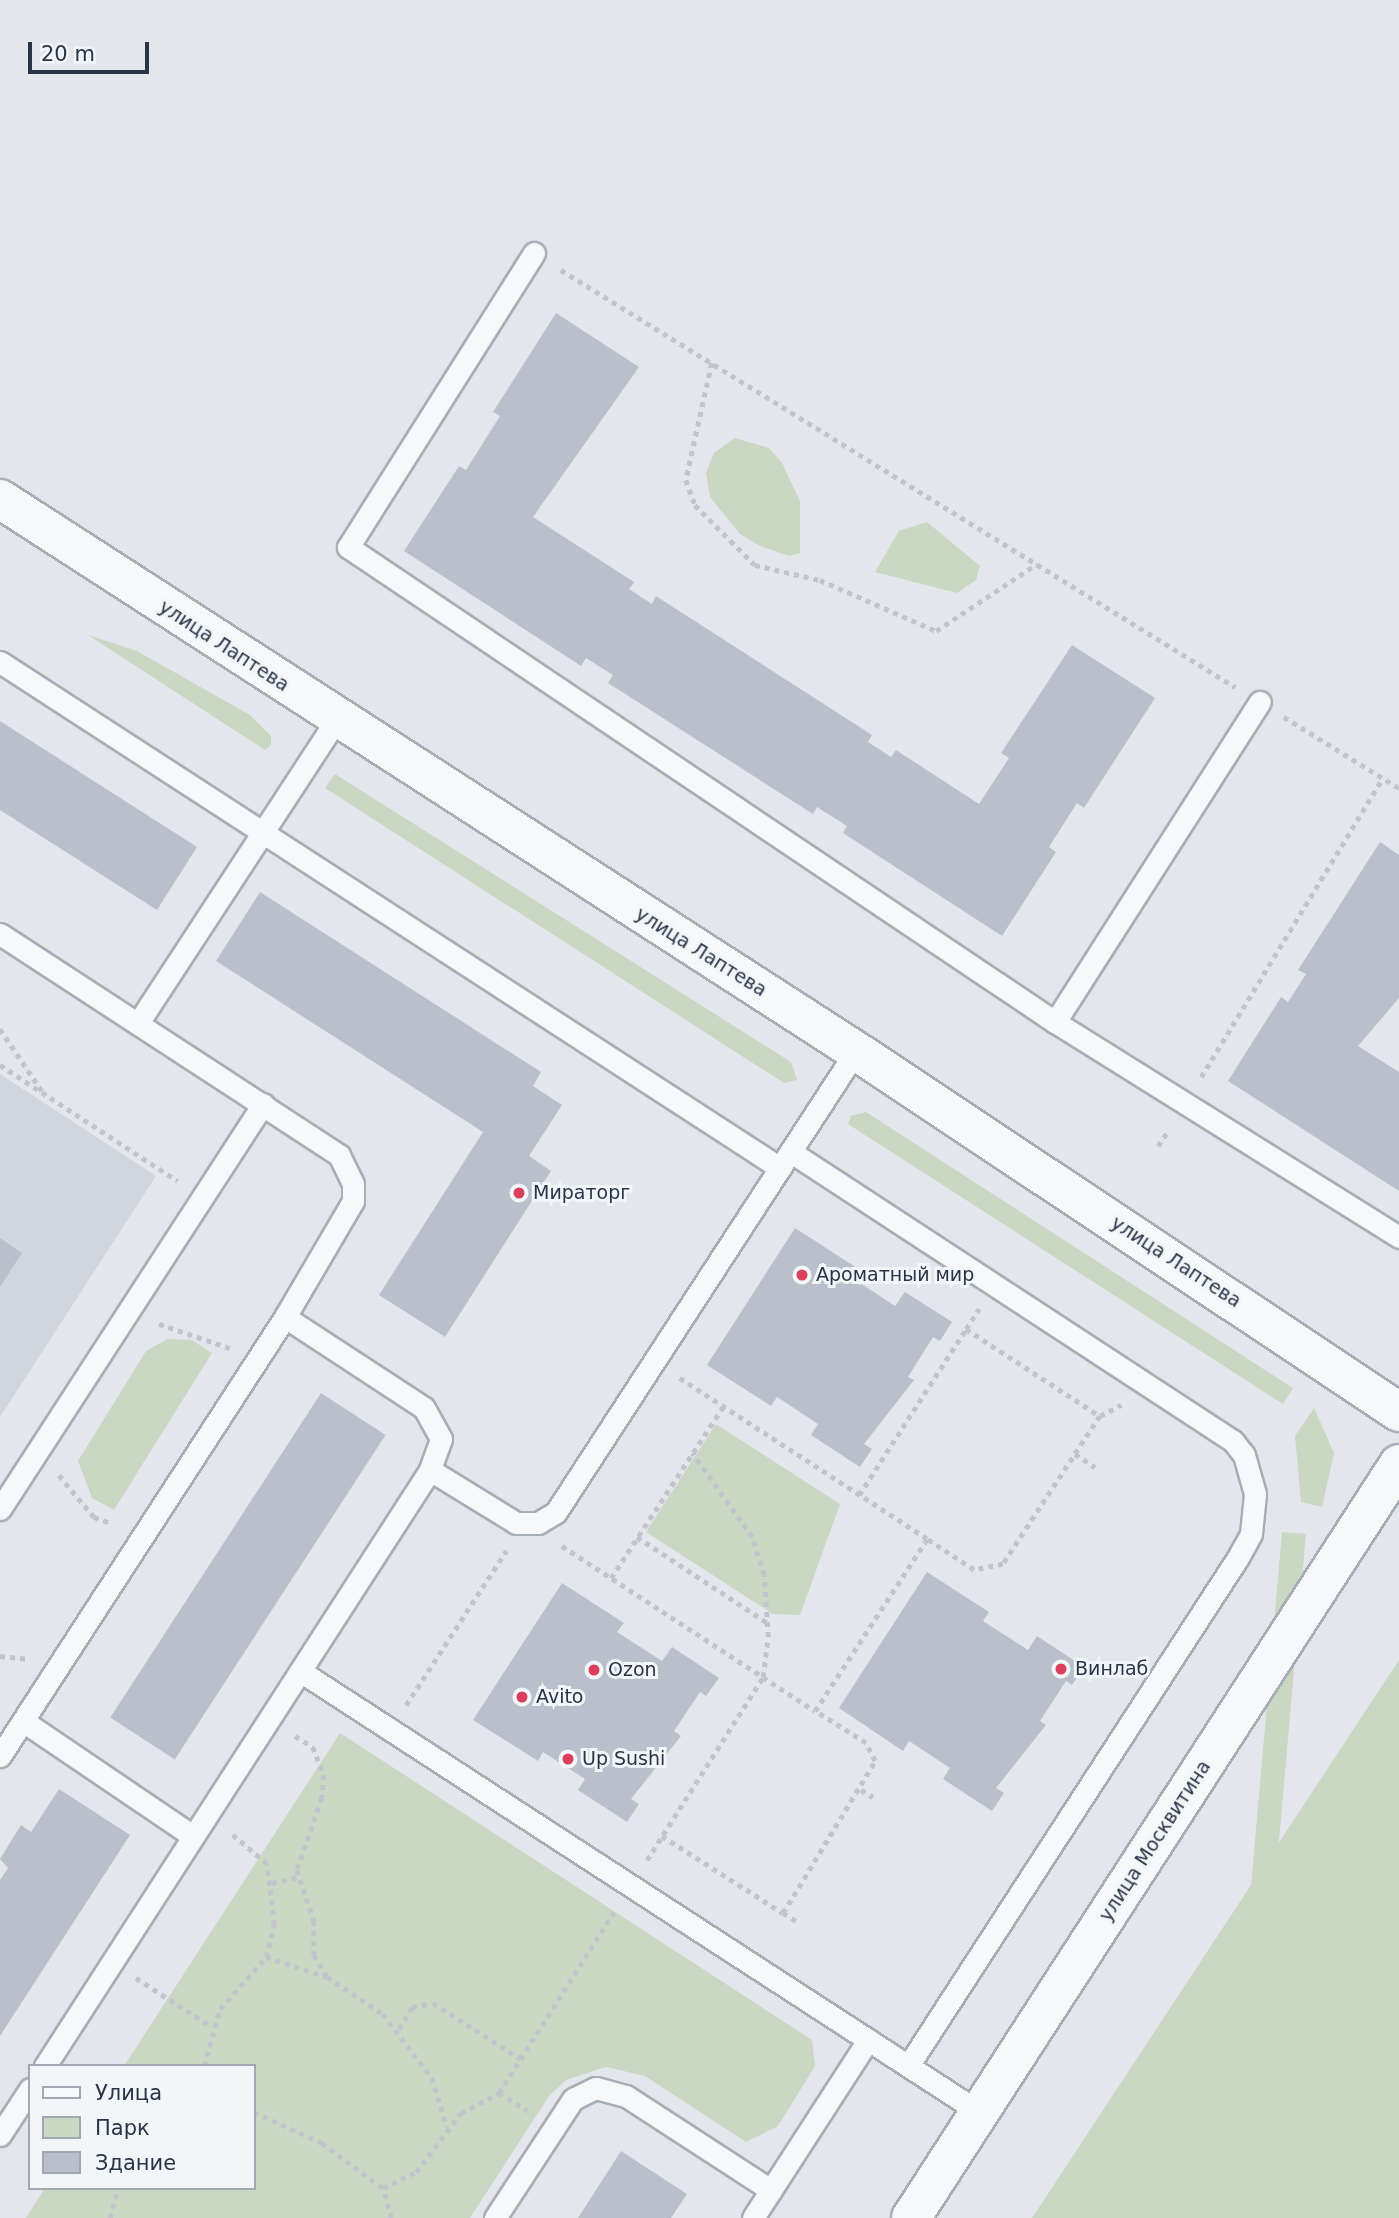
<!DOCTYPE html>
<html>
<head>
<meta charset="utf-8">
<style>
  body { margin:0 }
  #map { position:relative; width:1399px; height:2218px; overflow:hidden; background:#e3e7ec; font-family:"DejaVu Sans",sans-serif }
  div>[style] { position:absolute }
  .built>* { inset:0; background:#d1d6de }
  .green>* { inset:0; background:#c9d7c3; transform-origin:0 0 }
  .building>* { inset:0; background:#bac0cb; transform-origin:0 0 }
  .path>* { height:4.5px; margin-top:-2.25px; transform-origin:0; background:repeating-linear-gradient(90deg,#c1c5cb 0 5px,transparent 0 10px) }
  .roads { filter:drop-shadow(2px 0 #a7aeb7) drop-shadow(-2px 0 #a7aeb7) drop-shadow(0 2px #a7aeb7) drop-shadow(0 -2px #a7aeb7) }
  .service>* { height:21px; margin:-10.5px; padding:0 10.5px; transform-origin:10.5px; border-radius:10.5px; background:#f6f8fa }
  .minor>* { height:38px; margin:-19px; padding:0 19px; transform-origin:19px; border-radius:19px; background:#f6f8fa }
  .dots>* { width:19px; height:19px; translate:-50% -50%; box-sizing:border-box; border:4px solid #f3f6f9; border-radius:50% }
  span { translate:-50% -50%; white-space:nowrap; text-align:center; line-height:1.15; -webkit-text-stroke:6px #f3f6f9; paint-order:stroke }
  .street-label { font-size:19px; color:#293446 }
  .poi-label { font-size:19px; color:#293446 }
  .left { translate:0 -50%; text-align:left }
  .legend { position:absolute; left:28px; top:2064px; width:228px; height:126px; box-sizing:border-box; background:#f3f6f9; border:2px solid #a2a8b1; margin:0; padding:9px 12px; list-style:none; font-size:21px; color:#293446 }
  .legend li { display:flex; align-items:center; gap:14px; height:35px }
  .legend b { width:35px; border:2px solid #a2a8b1 }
  .scale { position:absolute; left:28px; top:42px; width:121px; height:32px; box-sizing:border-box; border:4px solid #293446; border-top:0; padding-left:9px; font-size:21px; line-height:24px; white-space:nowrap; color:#293446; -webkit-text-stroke:5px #f3f6f9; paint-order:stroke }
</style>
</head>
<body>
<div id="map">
  <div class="built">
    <i style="clip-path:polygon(0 1074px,156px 1176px,0 1417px)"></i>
  </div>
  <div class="green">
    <i style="clip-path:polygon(735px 438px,769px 448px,782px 463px,800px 501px,800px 553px,789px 556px,760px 546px,740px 534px,710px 497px,706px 473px,714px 453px)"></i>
    <i style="clip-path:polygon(927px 522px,980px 566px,976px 580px,957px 593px,875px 572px,899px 531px)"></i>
    <i style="clip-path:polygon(88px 635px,137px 651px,250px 715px,271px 736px,271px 745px,265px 750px)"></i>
    <i style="clip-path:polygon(335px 774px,791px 1062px,797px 1080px,784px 1083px,325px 788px)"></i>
    <i style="clip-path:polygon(866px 1112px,1293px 1388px,1283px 1404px,848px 1124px,851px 1116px)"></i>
    <i style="clip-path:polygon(167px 1339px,192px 1340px,212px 1353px,114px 1510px,92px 1498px,78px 1461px,146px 1351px)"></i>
    <i style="clip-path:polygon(1314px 1408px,1334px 1453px,1322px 1507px,1301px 1502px,1295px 1436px)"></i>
    <i style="clip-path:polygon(716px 1424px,840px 1504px,800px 1615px,773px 1614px,646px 1532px)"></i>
    <i style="left:1282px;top:1532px;width:24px;height:628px;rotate:5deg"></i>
    <i style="clip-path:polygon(1399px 1660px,1399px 2218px,1032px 2218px)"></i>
    <i style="clip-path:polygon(340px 1733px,812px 2040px,815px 2066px,778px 2126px,746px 2142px,645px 2076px,606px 2067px,566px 2080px,549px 2096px,470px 2218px,26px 2218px,45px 2188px,254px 2188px,254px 2066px,124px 2066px)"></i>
  </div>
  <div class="building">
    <i style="clip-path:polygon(556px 313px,639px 367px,533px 517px,634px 582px,629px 589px,652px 604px,656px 596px,872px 735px,868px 742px,891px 757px,896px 750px,979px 804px,1009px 758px,1001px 753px,1072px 645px,1155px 698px,1084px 808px,1077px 803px,1049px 847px,1056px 852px,1002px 936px,843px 833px,847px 826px,817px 807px,813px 814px,608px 683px,613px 675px,586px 658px,581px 666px,404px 551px,459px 466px,466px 470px,500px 416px,493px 412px)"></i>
    <i style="clip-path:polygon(0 721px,197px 847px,157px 910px,0 810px)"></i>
    <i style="clip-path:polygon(1380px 842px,1399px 855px,1399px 998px,1358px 1046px,1399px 1072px,1399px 1191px,1228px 1081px,1281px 997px,1288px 1002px,1306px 974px,1298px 970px)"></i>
    <i style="clip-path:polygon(260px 892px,541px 1072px,533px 1086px,562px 1105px,529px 1156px,551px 1171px,445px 1337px,379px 1295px,483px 1132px,216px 961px)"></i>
    <i style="clip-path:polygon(795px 1228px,857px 1268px,851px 1277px,895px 1306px,905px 1292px,952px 1322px,940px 1341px,933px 1337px,908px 1377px,914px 1380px,864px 1444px,872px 1449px,860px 1467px,811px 1435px,818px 1424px,777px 1397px,771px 1406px,707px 1365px)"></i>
    <i style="clip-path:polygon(0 1238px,22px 1253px,0 1287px)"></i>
    <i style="left:321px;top:1393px;width:77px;height:387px;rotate:33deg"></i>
    <i style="clip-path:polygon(927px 1572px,989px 1612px,983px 1621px,1028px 1650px,1037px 1636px,1084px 1667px,1072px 1685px,1066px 1681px,1040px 1721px,1046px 1725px,996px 1788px,1004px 1793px,992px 1811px,943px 1779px,950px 1768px,909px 1741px,903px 1751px,839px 1708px)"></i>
    <i style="clip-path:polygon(562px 1583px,624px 1623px,617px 1632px,662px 1661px,672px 1647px,719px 1678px,706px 1696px,700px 1692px,674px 1731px,681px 1736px,631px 1799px,639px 1804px,627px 1822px,578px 1790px,585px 1779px,543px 1752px,538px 1761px,473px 1720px)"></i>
    <i style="clip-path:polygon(59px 1789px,130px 1835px,0 2036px,0 1880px,8px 1868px,0 1859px,21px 1825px,31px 1832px)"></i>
    <i style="clip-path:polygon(621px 2151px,687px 2194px,671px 2218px,578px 2218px)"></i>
  </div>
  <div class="path">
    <i style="left:561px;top:270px;width:793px;rotate:31.74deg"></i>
    <i style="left:712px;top:363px;width:120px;rotate:102.5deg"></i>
    <i style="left:686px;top:480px;width:27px;rotate:70deg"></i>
    <i style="left:695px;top:505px;width:85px;rotate:45deg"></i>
    <i style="left:755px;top:565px;width:67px;rotate:13deg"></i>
    <i style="left:820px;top:580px;width:127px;rotate:23.7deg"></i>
    <i style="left:936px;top:631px;width:121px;rotate:-33.6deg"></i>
    <i style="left:1284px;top:717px;width:135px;rotate:31.7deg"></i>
    <i style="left:0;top:1029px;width:75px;rotate:55.9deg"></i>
    <i style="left:0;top:1065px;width:212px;rotate:33.1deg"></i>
    <i style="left:1201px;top:1077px;width:350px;rotate:-58.7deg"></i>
    <i style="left:1158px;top:1146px;width:20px;rotate:-57deg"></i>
    <i style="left:159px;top:1324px;width:75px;rotate:18.7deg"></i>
    <i style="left:966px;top:1329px;width:24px;rotate:-57deg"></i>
    <i style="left:1100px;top:1416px;width:24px;rotate:-28deg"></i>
    <i style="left:1075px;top:1454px;width:24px;rotate:33deg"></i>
    <i style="left:59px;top:1475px;width:55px;rotate:50.2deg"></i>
    <i style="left:94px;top:1517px;width:20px;rotate:20deg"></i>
    <i style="left:859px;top:1495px;width:197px;rotate:-57.2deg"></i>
    <i style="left:966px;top:1329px;width:160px;rotate:33deg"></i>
    <i style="left:1100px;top:1416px;width:177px;rotate:123.2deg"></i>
    <i style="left:1003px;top:1564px;width:30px;rotate:168deg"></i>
    <i style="left:974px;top:1570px;width:56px;rotate:-146.6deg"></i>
    <i style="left:637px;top:1537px;width:157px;rotate:33.3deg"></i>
    <i style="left:562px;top:1546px;width:302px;rotate:33.1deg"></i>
    <i style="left:815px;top:1711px;width:205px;rotate:-56.9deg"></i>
    <i style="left:927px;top:1539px;width:296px;rotate:-147deg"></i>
    <i style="left:611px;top:1578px;width:204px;rotate:-56.8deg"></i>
    <i style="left:0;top:1656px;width:27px;rotate:6deg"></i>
    <i style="left:406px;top:1705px;width:184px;rotate:-57deg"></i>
    <i style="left:295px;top:1736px;width:21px;rotate:31deg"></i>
    <i style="left:313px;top:1747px;width:30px;rotate:69deg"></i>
    <i style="left:324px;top:1775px;width:23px;rotate:95deg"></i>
    <i style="left:322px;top:1798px;width:76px;rotate:109.1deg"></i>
    <i style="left:297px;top:1870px;width:54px;rotate:71.6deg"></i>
    <i style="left:314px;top:1921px;width:34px;rotate:90deg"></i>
    <i style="left:314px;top:1955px;width:26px;rotate:59deg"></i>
    <i style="left:861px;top:1790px;width:14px;rotate:30deg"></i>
    <i style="left:662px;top:1836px;width:143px;rotate:32.5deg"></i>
    <i style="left:783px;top:1913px;width:178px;rotate:-58.8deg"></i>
    <i style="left:875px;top:1761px;width:20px;rotate:-117deg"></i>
    <i style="left:866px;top:1743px;width:60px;rotate:-147.9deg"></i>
    <i style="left:647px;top:1860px;width:217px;rotate:-57.6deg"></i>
    <i style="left:763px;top:1677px;width:40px;rotate:-82.9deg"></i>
    <i style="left:768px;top:1637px;width:62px;rotate:-93.7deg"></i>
    <i style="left:764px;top:1575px;width:40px;rotate:-108deg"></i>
    <i style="left:752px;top:1537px;width:103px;rotate:-125.5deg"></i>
    <i style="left:272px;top:1883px;width:27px;rotate:-13deg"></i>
    <i style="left:783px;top:1913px;width:17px;rotate:31deg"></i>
    <i style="left:266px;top:1957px;width:64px;rotate:18.2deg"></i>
    <i style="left:327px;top:1977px;width:67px;rotate:33.5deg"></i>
    <i style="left:383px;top:2014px;width:81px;rotate:52.6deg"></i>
    <i style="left:432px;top:2078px;width:51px;rotate:73deg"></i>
    <i style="left:136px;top:1978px;width:90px;rotate:32.8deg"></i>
    <i style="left:399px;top:2029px;width:26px;rotate:-59deg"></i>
    <i style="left:412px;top:2007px;width:21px;rotate:-11deg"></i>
    <i style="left:433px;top:2003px;width:104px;rotate:32.5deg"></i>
    <i style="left:204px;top:2066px;width:59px;rotate:-74.3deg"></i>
    <i style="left:220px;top:2009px;width:69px;rotate:-48.5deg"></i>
    <i style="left:266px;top:1957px;width:33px;rotate:-76deg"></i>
    <i style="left:274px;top:1925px;width:61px;rotate:-96.5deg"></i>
    <i style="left:267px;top:1864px;width:48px;rotate:-140deg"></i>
    <i style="left:499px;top:2093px;width:34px;rotate:32deg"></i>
    <i style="left:254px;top:2112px;width:75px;rotate:24.5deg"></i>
    <i style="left:322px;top:2143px;width:76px;rotate:36.4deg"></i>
    <i style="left:110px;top:2218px;width:31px;rotate:-75deg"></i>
    <i style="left:391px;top:2218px;width:31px;rotate:-105deg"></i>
    <i style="left:383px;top:2188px;width:37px;rotate:-26deg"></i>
    <i style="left:416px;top:2172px;width:74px;rotate:-52.7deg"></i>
    <i style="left:461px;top:2113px;width:43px;rotate:-27.8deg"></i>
    <i style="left:499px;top:2093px;width:214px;rotate:-57.6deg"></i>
  </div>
  <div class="roads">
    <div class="service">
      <i style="left:534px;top:253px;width:348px;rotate:122.3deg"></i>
      <i style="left:348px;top:547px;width:852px;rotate:33.9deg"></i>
      <i style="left:1055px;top:1022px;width:406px;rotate:32deg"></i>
      <i style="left:0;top:662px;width:930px;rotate:32.97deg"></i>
      <i style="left:0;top:934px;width:405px;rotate:33.1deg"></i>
      <i style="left:339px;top:1155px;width:32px;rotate:64deg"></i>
      <i style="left:353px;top:1184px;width:17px;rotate:90deg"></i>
      <i style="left:353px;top:1201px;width:134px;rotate:120.4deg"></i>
      <i style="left:285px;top:1317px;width:166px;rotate:33.2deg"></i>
      <i style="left:424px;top:1408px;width:35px;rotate:61deg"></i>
      <i style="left:441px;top:1439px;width:33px;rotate:110deg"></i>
      <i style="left:430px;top:1470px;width:710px;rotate:122.86deg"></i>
      <i style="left:1055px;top:1022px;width:380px;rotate:-57.4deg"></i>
      <i style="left:138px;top:1023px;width:362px;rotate:-56.8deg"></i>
      <i style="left:791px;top:1152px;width:528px;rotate:33.18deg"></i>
      <i style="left:1233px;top:1441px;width:18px;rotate:52deg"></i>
      <i style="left:1244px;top:1455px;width:41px;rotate:74.2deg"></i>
      <i style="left:1255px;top:1494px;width:40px;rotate:95.7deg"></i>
      <i style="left:1251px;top:1534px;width:29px;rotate:119deg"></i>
      <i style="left:1237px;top:1559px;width:604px;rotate:122.98deg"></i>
      <i style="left:430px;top:1470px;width:101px;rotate:31.6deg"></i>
      <i style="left:516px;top:1523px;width:22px"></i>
      <i style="left:538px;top:1523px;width:21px;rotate:-31deg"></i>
      <i style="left:556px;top:1512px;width:550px;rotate:-56.95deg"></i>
      <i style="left:0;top:1509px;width:483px;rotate:-57deg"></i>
      <i style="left:300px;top:1671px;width:810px;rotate:33deg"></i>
      <i style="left:23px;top:1721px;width:205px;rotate:34.1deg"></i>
      <i style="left:0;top:1756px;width:523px;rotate:-57.01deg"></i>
      <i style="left:0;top:2135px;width:55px;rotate:-56.9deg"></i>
      <i style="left:771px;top:2190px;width:179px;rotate:-57.1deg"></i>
      <i style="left:495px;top:2218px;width:142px;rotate:-56.8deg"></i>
      <i style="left:573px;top:2099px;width:25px;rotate:-26deg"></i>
      <i style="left:596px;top:2088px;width:31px;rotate:15deg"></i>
      <i style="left:626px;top:2096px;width:173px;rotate:33deg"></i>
      <i style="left:771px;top:2190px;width:33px;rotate:123deg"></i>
    </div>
    <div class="minor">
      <i style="left:0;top:499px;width:1019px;rotate:32.82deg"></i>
      <i style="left:856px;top:1051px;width:652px;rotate:33.62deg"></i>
      <i style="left:911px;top:2218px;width:898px;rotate:-57.09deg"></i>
    </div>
  </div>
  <div class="dots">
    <i style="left:519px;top:1193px;background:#da3f5b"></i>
    <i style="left:802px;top:1275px;background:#da3f5b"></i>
    <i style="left:1061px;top:1669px;background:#da3f5b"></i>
    <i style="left:594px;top:1670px;background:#da3f5b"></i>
    <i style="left:522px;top:1697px;background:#da3f5b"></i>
    <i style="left:568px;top:1759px;background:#da3f5b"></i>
  </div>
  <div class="street-label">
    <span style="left:224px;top:646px;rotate:33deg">улица Лаптева</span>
    <span style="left:701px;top:952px;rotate:32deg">улица Лаптева</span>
    <span style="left:1176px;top:1262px;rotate:33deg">улица Лаптева</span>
    <span style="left:1155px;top:1841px;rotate:-57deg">улица Москвитина</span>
  </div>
  <div class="poi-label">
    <span class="left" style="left:533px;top:1193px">Мираторг</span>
    <span class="left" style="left:816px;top:1275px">Ароматный мир</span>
    <span class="left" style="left:1075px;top:1669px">Винлаб</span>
    <span class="left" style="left:608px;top:1670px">Ozon</span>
    <span class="left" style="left:536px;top:1697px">Avito</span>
    <span class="left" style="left:582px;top:1759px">Up Sushi</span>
  </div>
  <ul class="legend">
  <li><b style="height:9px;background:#f6f8fa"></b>Улица</li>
  <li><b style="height:19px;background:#c9d7c3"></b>Парк</li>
  <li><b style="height:19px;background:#bac0cb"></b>Здание</li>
  </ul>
  <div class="scale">20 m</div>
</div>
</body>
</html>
